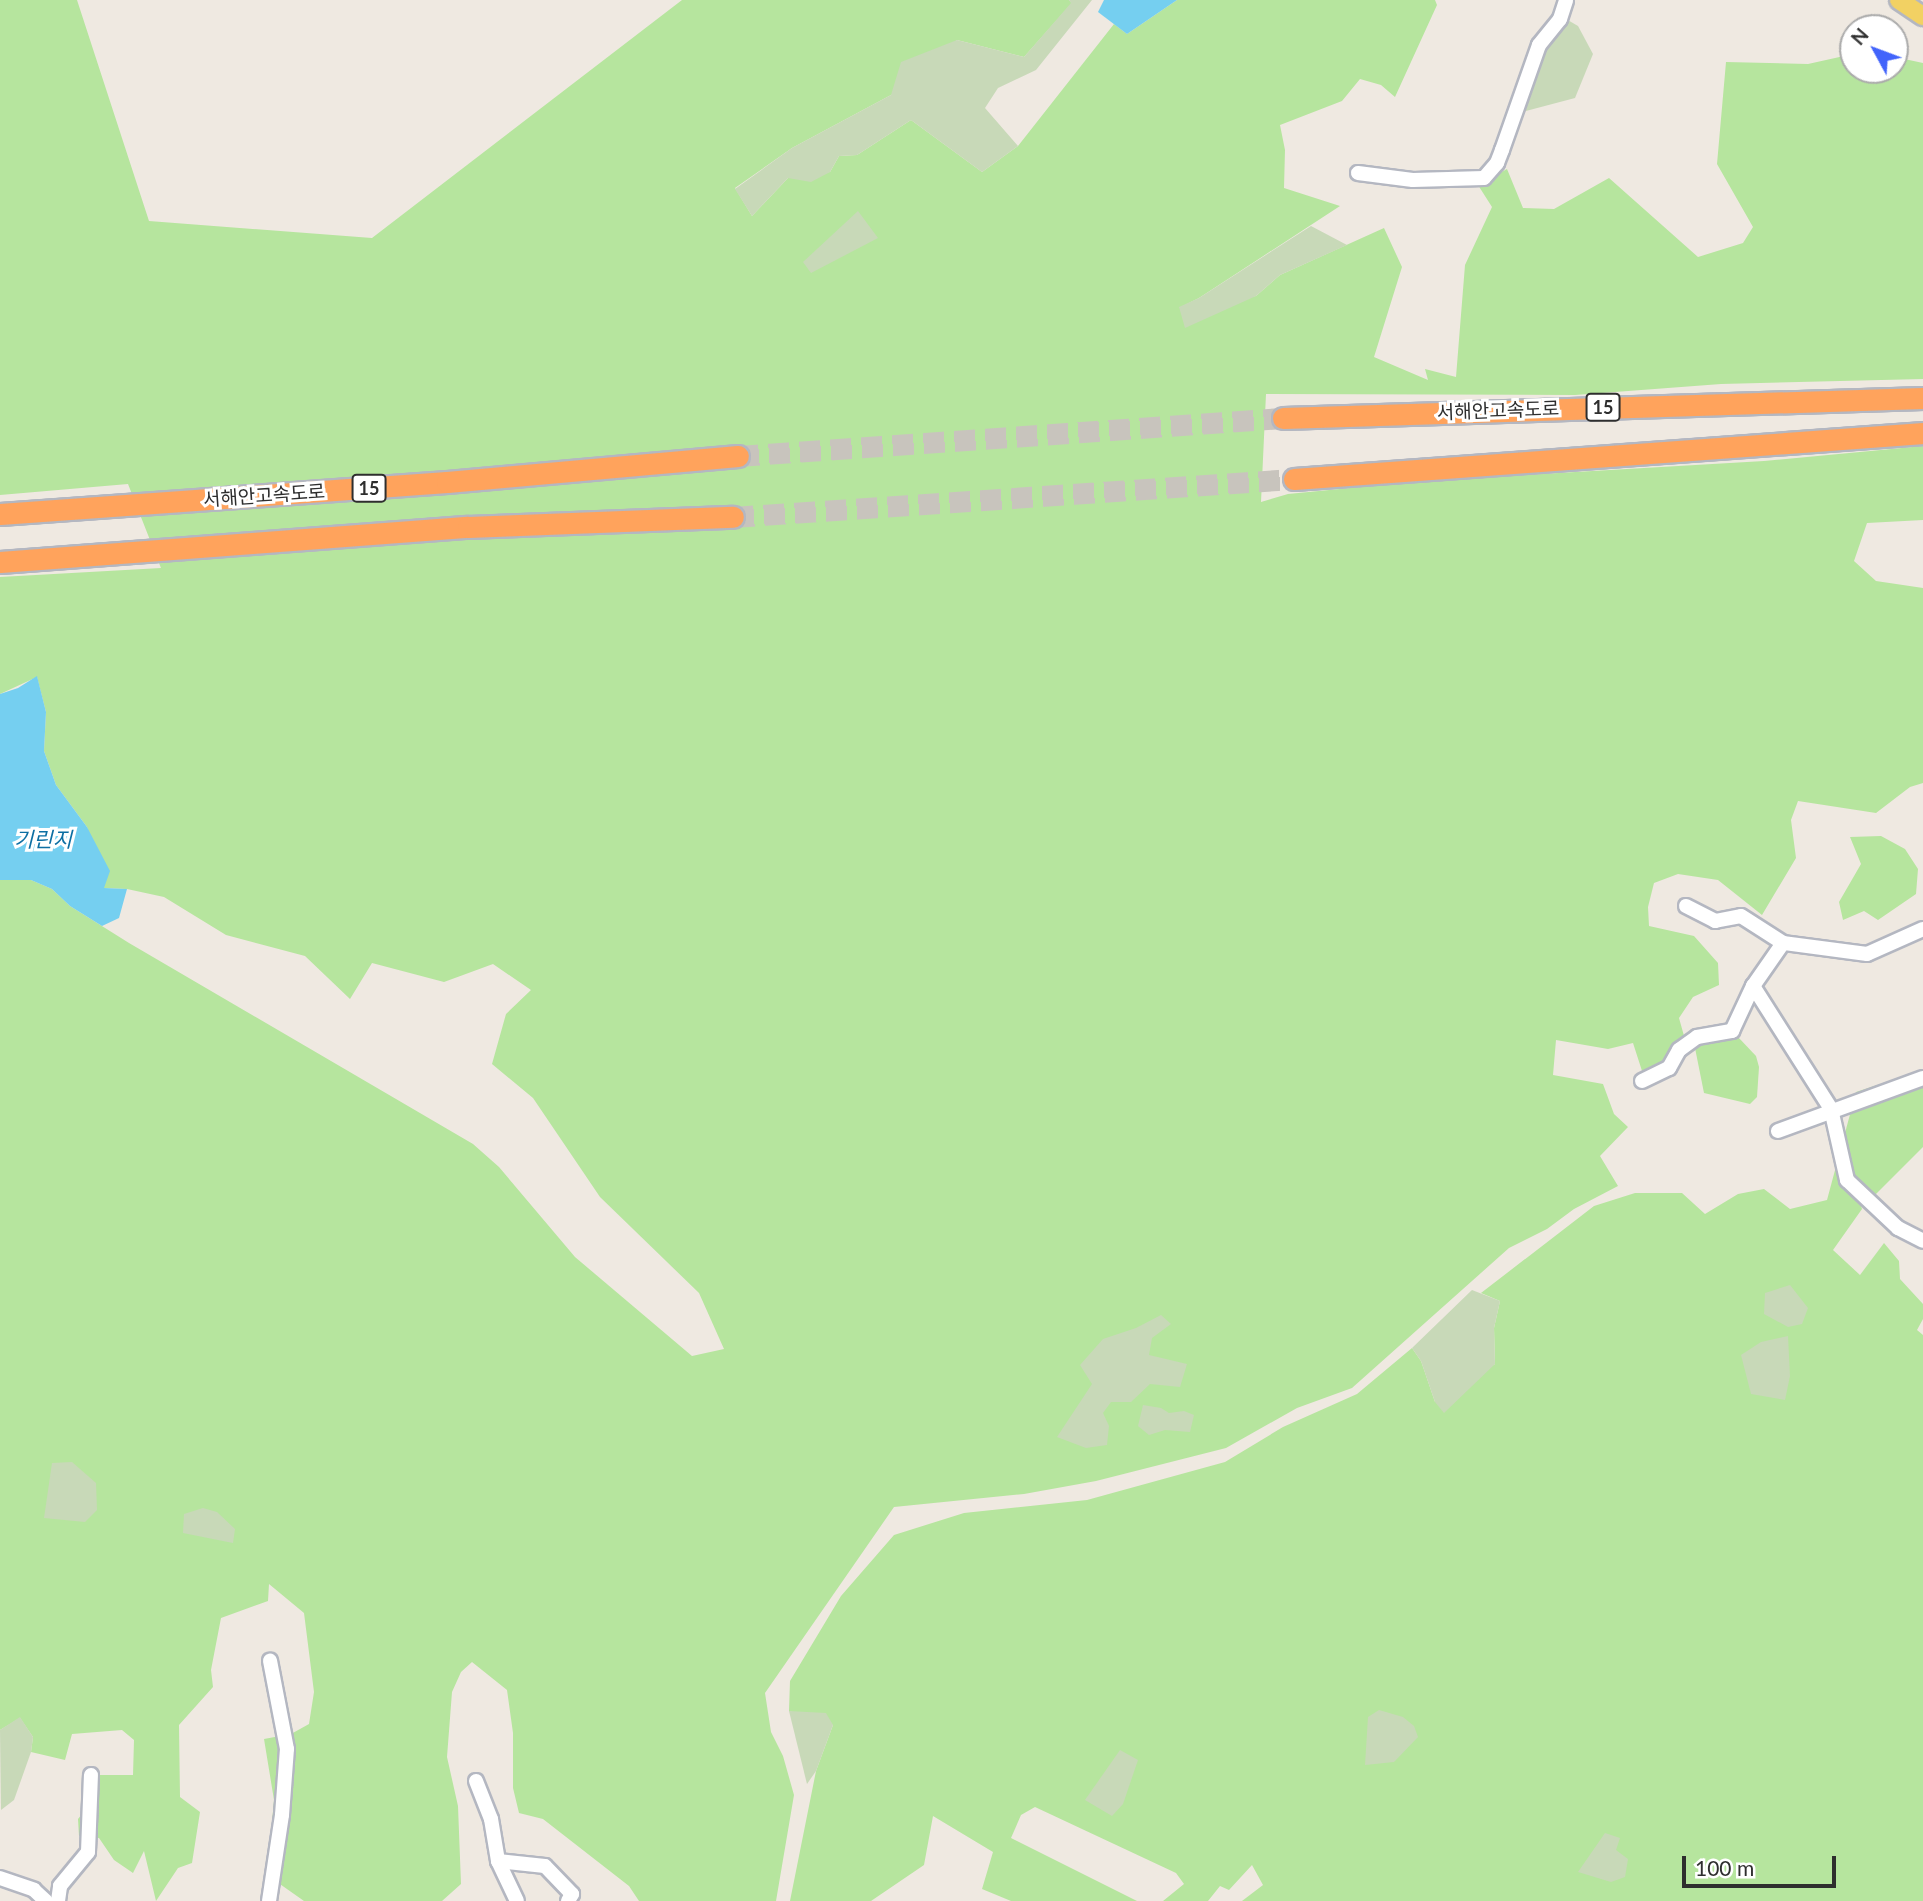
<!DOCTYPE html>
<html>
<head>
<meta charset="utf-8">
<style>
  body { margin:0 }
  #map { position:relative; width:1923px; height:1901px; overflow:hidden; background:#efe9e1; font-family:Lato,"Noto Sans KR",sans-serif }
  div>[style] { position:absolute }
  .green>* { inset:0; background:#b6e59e }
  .cemetery>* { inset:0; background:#c8d9b8 }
  .water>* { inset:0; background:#75cff0 }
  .highway-tunnel>* { height:21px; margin-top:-10.5px; transform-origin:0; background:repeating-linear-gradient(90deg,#c8c4bd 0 21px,transparent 0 31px) }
  .roads { filter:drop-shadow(2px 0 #b4b7c1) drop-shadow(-2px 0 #b4b7c1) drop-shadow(0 2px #b4b7c1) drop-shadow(0 -2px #b4b7c1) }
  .minor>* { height:14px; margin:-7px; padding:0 7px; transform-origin:7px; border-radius:7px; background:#fff }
  .major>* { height:18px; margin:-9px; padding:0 9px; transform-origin:9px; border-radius:9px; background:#f2d163 }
  .highway>* { height:21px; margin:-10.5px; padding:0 10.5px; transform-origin:10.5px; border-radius:10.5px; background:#ffa35c }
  span { translate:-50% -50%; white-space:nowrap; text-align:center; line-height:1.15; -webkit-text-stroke:6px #fff; paint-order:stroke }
  .shield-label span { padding:2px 5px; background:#fff; border:2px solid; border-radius:5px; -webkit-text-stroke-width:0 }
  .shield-label { font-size:18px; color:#2e2e2e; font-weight:700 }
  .street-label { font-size:19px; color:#2e2e2e }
  .water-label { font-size:21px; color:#0d6fa3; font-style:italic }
  .north { position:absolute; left:1839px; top:14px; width:70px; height:70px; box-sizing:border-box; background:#fff; border:2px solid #ababab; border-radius:50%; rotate:311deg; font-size:19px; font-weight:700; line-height:28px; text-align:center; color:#2e2e2e }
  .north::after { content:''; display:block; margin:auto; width:24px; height:32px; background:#4264fb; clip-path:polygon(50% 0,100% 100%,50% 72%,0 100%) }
  .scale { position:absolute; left:1682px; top:1856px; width:154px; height:32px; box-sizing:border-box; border:4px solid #2e2e2e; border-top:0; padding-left:9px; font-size:21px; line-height:24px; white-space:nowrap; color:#2e2e2e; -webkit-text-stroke:5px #fff; paint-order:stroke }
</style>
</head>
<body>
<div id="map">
  <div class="green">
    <i style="clip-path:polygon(0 0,77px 0,149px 221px,372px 238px,682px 0,1069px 0,1072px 3px,1024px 57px,957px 40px,891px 95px,792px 148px,735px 188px,752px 216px,788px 178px,830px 172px,839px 156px,857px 155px,911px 120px,982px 172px,1018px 146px,1114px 24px,1127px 34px,1177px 0,1435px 0,1437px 5px,1395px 97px,1381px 85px,1360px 79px,1342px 101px,1280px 125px,1285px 150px,1284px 188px,1340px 206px,1199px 298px,1179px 308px,1256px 296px,1280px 275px,1384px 228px,1402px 267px,1374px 357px,1428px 380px,1425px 369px,1456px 377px,1465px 265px,1492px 207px,1478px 185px,1507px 169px,1523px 208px,1554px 209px,1609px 178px,1698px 257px,1743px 243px,1753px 227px,1717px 164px,1726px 62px,1808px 64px,1853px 54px,1853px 70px,1895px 70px,1895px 57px,1923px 63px,1923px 379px,1721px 384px,1575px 395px,1266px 394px,1261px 502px,1288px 494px,1422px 481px,1764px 461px,1923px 446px,1923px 520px,1867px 523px,1854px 561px,1876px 581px,1923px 588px,1923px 783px,1910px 787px,1876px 813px,1798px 801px,1791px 820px,1796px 858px,1762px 915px,1718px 880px,1678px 874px,1654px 883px,1648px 907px,1649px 926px,1694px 936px,1718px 963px,1719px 985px,1693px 997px,1679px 1018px,1686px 1043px,1667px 1063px,1643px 1074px,1633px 1043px,1608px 1049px,1556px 1040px,1553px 1075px,1603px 1084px,1614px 1114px,1628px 1127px,1600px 1156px,1618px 1186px,1574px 1209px,1547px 1229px,1509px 1248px,1352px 1388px,1297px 1408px,1226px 1448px,1096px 1481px,1024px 1494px,894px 1507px,765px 1693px,771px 1732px,783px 1756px,794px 1795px,776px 1901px,639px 1901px,629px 1886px,543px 1819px,519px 1813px,513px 1788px,513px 1733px,507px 1690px,472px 1662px,461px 1672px,452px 1692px,447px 1757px,458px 1806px,461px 1884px,442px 1901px,304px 1901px,277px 1882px,271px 1833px,274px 1800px,264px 1739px,291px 1734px,309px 1724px,314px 1692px,304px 1613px,269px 1584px,268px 1601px,221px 1618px,211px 1670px,213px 1687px,179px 1725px,180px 1797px,200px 1812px,192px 1863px,178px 1868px,156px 1901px,144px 1851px,133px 1873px,114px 1860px,99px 1838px,79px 1836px,78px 1819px,86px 1809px,88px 1775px,133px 1775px,134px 1740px,122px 1730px,72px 1734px,65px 1760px,31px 1752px,33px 1737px,20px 1718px,0 1730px,0 880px,31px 880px,52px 889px,70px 906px,129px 943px,473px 1144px,499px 1167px,575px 1257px,692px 1356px,724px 1349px,699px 1293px,600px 1197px,533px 1098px,492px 1064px,506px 1014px,531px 990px,493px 964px,444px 982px,372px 963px,350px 999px,305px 956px,226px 935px,164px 897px,127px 889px,104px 888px,87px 827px,56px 785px,44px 751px,46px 712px,37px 677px,0 694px,0 577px,161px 568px,128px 484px,0 495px)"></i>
    <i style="clip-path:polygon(1881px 836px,1905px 849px,1918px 869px,1916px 894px,1878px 920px,1864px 911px,1843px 920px,1839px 902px,1861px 864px,1850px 837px)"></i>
    <i style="clip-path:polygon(1738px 1037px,1756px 1056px,1759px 1067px,1757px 1097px,1750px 1104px,1704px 1093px,1695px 1048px,1710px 1041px)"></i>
    <i style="clip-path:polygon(1923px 1070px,1923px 1147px,1874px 1196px,1859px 1199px,1862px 1209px,1833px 1250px,1860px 1275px,1884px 1243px,1899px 1261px,1900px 1279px,1923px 1304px,1923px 1319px,1917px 1330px,1923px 1335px,1923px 1901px,1242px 1901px,1263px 1885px,1252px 1865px,1229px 1890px,1220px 1886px,1208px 1901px,1163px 1901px,1184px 1884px,1176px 1873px,1035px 1807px,1021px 1815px,1011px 1838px,1137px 1901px,1011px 1901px,982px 1889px,993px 1852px,933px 1816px,924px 1865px,871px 1901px,790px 1901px,816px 1771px,833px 1725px,789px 1711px,790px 1681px,841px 1596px,894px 1535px,964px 1513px,1087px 1500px,1225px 1462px,1283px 1427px,1357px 1394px,1412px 1348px,1421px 1361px,1435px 1402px,1495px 1364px,1494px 1328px,1500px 1301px,1481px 1293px,1594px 1206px,1635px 1193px,1682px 1193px,1705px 1214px,1738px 1194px,1764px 1189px,1790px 1209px,1827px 1200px,1856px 1092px)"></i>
  </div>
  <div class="cemetery">
    <i style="clip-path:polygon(1069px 0,1092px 0,1036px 70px,998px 88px,985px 108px,1018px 146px,982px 172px,911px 120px,857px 155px,839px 156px,830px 172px,811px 182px,788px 178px,752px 216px,735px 189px,792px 148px,891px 95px,901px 62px,957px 40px,1024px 57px,1071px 3px)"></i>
    <i style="clip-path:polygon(1566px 19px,1578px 26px,1593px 54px,1575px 98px,1518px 113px,1539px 58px)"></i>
    <i style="clip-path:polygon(858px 211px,878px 238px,811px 273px,803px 262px)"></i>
    <i style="clip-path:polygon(1311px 226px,1347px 245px,1280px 275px,1256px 296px,1185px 328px,1179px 307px,1199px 298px)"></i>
    <i style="clip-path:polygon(1790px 1285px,1808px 1308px,1802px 1324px,1788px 1327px,1764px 1314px,1765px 1293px)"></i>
    <i style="clip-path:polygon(1472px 1290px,1500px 1301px,1494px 1328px,1495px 1364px,1444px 1413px,1435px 1402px,1421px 1361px,1412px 1348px)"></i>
    <i style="clip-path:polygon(1161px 1315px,1171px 1324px,1152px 1338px,1149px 1355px,1187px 1364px,1180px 1387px,1150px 1384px,1131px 1402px,1111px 1402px,1103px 1413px,1109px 1426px,1107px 1445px,1086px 1448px,1057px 1437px,1092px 1384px,1080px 1365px,1103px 1339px,1136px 1328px)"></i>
    <i style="clip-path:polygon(1788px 1336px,1790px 1376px,1785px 1400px,1751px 1394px,1741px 1355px,1761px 1342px)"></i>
    <i style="clip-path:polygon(1143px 1405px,1161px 1408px,1169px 1413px,1184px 1411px,1194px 1415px,1190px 1432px,1165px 1430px,1149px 1435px,1138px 1426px)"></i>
    <i style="clip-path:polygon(72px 1462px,96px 1483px,97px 1510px,85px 1522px,44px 1518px,52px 1463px)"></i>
    <i style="clip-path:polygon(203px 1508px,217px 1512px,235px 1529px,233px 1543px,183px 1533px,184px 1514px)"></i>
    <i style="clip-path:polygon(1379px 1710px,1403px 1717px,1414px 1726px,1418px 1737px,1394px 1762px,1365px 1765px,1368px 1717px)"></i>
    <i style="clip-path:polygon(789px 1711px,826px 1713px,833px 1725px,816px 1771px,807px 1784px)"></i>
    <i style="clip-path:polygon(20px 1717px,33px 1737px,31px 1752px,14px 1800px,1px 1810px,0 1730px)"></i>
    <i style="clip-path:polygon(1120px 1750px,1138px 1760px,1123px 1804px,1112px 1816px,1085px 1800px)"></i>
    <i style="clip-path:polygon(1605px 1833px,1620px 1838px,1616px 1850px,1628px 1859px,1625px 1877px,1611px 1882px,1578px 1872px)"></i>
  </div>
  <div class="water">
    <i style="clip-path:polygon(1104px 0,1177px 0,1127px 34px,1098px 12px)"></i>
    <i style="clip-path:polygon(37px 676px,46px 712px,44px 751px,56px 785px,87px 827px,110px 871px,104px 888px,127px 889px,119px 918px,102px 926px,70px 906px,52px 889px,31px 880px,0 880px,0 694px,18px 688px)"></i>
  </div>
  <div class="highway-tunnel">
    <i style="left:738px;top:456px;width:546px;rotate:-3.99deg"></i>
    <i style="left:733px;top:517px;width:562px;rotate:-3.88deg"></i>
  </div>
  <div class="roads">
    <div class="minor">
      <i style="left:1358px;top:173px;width:55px;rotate:7.3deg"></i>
      <i style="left:1413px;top:180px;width:71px;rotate:-1.6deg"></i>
      <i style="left:1484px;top:178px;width:20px;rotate:-49deg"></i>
      <i style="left:1497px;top:163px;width:14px;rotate:-69deg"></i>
      <i style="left:1502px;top:150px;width:111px;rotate:-70.6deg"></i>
      <i style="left:1539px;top:45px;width:33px;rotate:-51deg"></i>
      <i style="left:1560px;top:19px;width:20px;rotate:-72deg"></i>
      <i style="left:1686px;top:906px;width:33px;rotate:27deg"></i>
      <i style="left:1715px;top:921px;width:26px;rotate:-11deg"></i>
      <i style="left:1741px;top:916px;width:50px;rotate:32.7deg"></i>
      <i style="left:1923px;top:929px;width:61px;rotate:155.9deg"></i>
      <i style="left:1867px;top:954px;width:85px;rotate:-172.5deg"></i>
      <i style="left:1783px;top:943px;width:52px;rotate:124.9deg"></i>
      <i style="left:1753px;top:986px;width:146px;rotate:57.6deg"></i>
      <i style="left:1831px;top:1109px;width:73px;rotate:77.3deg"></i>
      <i style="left:1847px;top:1180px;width:70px;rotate:43.3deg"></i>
      <i style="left:1898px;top:1228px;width:28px;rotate:27deg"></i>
      <i style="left:1642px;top:1081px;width:30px;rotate:-26deg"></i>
      <i style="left:1669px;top:1068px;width:21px;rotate:-61deg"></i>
      <i style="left:1679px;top:1050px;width:22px;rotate:-36deg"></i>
      <i style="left:1697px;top:1037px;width:36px;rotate:-10deg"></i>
      <i style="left:1732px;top:1031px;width:50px;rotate:-65deg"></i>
      <i style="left:1778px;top:1131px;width:154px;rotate:-20.1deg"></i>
      <i style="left:476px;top:1781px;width:41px;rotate:68.5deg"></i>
      <i style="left:491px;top:1819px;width:43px;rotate:80.5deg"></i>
      <i style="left:498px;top:1861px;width:44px;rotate:64.6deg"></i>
      <i style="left:498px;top:1861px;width:47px;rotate:6.1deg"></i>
      <i style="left:545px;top:1866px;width:39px;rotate:46deg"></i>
      <i style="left:572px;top:1894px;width:8px;rotate:120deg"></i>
      <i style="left:0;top:1878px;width:36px;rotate:19deg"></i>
      <i style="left:34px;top:1890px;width:16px;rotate:43deg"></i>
      <i style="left:58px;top:1901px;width:15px;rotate:-82deg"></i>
      <i style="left:60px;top:1886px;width:44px;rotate:-50.5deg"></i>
      <i style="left:88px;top:1852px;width:77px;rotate:-87.8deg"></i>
      <i style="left:269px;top:1901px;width:87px;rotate:-81.4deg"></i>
      <i style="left:282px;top:1815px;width:66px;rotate:-85.7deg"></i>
      <i style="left:287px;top:1749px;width:90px;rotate:-100.9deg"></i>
    </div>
    <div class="major">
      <i style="left:1899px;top:0;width:29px;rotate:34deg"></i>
    </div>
    <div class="highway">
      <i style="left:1283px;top:418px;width:640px;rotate:-1.79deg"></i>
      <i style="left:1294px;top:479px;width:631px;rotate:-4.18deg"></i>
      <i style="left:0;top:514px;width:448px;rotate:-4.1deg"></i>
      <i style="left:447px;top:482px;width:292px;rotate:-5.1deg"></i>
      <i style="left:0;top:562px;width:469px;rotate:-4.3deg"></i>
      <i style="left:468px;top:527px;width:265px;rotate:-2.2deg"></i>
    </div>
  </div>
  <div class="shield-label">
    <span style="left:1603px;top:407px">15</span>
    <span style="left:369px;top:488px">15</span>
  </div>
  <div class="street-label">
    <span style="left:1498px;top:410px;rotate:-2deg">서해안고속도로</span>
    <span style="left:264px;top:495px;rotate:-4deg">서해안고속도로</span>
  </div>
  <div class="water-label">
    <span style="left:43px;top:839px">기린지</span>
  </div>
  <div class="north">N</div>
  <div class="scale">100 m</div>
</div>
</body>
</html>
